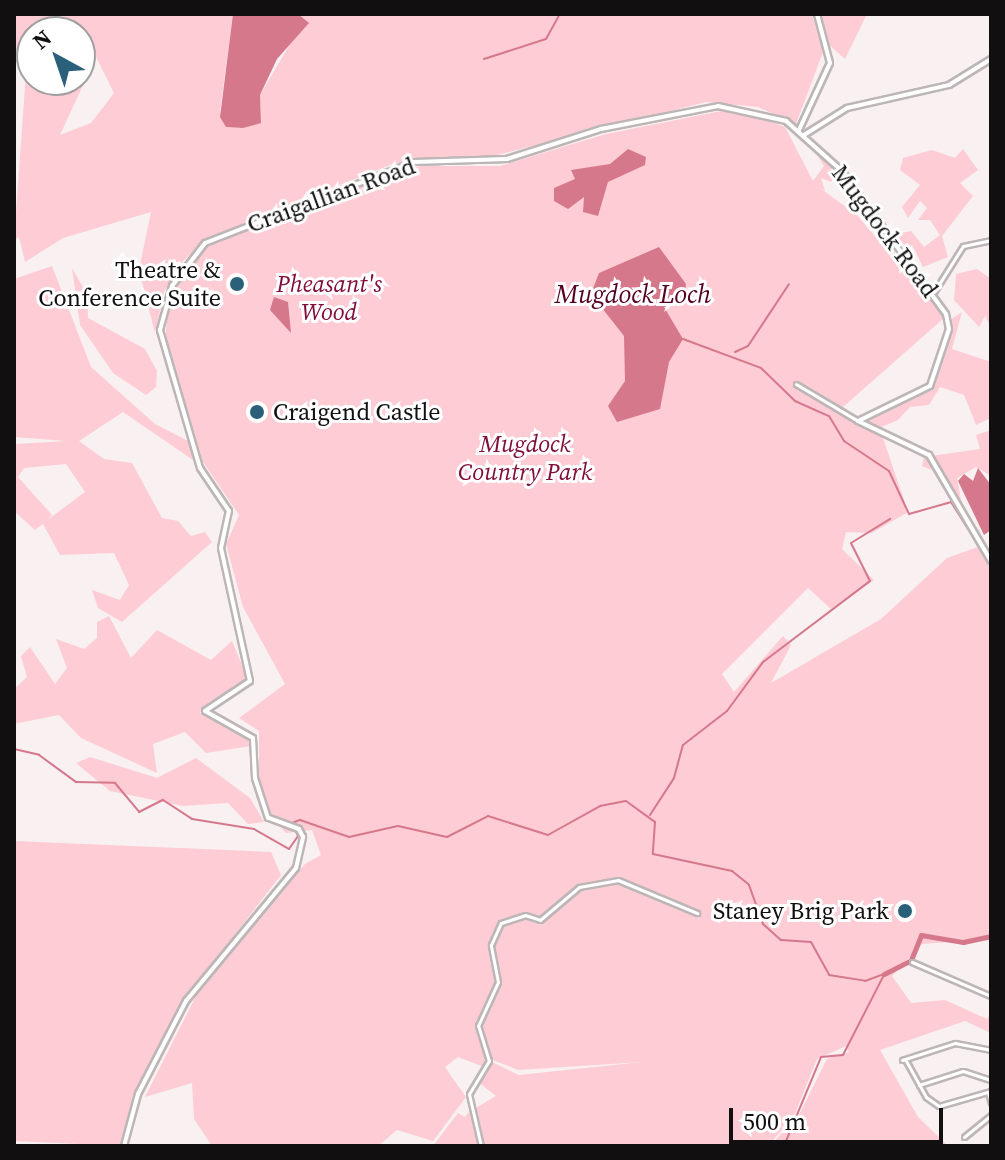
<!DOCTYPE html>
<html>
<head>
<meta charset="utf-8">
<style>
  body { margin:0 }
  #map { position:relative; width:1005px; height:1160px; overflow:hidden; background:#f8f0f1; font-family:"Source Serif 4",serif }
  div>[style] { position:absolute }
  .green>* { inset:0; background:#feccd4 }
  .water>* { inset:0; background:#d5788b }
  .stream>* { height:2px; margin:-1px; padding:0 1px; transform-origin:1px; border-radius:1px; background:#d5788b }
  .river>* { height:5px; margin:-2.5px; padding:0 2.5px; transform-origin:2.5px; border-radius:2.5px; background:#d5788b }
  .roads { filter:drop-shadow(2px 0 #bdb6b7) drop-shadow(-2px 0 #bdb6b7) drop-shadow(0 2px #bdb6b7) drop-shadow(0 -2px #bdb6b7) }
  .minor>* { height:3px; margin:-1.5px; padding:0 1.5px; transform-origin:1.5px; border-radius:1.5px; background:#fff }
  .tertiary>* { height:4px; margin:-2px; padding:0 2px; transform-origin:2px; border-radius:2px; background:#fff }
  .dots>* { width:22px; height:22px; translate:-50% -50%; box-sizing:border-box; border:4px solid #fff; border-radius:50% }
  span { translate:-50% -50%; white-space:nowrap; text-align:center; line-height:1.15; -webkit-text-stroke:6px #fff; paint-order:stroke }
  .street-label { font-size:24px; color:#110f0f }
  .poi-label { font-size:24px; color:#110f0f }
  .right { translate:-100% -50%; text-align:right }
  .left { translate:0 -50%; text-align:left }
  .park-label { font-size:24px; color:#820f39; font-style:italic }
  .water-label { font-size:26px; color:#560021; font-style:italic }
  .frame { position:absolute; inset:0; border:16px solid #110f0f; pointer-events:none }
  .north { position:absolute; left:16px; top:16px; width:80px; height:80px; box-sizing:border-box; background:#fff; border:2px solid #a09f9f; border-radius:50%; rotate:320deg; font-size:22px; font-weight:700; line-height:32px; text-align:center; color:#110f0f }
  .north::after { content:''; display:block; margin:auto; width:28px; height:36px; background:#2b607b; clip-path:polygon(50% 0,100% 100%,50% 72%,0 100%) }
  .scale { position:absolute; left:729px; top:1108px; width:214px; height:36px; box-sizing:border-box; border:4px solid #110f0f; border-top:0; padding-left:10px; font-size:24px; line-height:28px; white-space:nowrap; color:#110f0f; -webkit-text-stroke:6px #fff; paint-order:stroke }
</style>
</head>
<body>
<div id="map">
  <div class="green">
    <i style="clip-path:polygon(evenodd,14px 14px,233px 14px,220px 111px,226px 127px,243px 128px,261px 122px,260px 95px,296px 34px,297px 14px,812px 14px,823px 52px,796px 124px,758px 107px,706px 102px,485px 158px,395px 163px,252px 220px,203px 242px,184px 260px,164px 292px,155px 333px,139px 270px,151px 212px,63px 238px,25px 262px,19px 237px,14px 240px,27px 59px,14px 50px,14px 14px,32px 32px,80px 32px,80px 80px,32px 80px,32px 32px,14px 14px,96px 57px,114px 93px,91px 123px,60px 135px,96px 57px)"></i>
    <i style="clip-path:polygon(820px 14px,867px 14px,845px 59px,828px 44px)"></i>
    <i style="clip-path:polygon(736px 108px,785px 127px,813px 181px,824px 166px,808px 140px,837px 169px,831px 182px,821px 178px,825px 191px,817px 186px,857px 215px,900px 266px,887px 247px,892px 242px,944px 318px,843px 407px,883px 438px,908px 512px,872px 533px,846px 532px,842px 549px,874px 580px,831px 609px,808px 588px,722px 674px,734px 692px,783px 636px,791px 645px,771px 683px,881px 619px,947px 558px,978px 547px,991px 570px,991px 939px,922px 944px,892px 976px,911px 1003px,945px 1000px,987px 1019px,991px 1012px,991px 1033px,965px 1021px,880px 1050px,918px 1117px,948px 1146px,770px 1146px,799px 1115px,827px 1059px,849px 1052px,846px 1046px,817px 1059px,794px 1116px,768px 1146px,482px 1146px,474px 1109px,496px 1096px,478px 1082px,492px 1062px,519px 1075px,642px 1062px,518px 1070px,490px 1059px,479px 1023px,486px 1003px,476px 1025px,487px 1061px,484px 1067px,458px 1057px,445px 1067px,466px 1097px,433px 1141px,397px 1130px,378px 1146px,212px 1146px,194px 1119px,192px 1083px,145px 1097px,198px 992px,305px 864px,321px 855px,312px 830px,286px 833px,270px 816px,259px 783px,259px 731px,239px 718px,285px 684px,243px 607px,226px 544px,239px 515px,203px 462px,165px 341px,169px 298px,208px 245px,345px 189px,420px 166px,500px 166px,606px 134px)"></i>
    <i style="clip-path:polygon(963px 149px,978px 170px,960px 183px,973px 196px,942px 236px,948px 257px,923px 267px,912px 245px,904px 249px,893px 235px,911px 231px,924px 247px,940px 235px,930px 220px,918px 220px,927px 208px,920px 201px,908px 218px,902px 207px,920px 185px,900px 170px,903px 158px,932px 150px,955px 158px)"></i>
    <i style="clip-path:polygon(evenodd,52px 266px,91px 367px,155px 424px,190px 442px,193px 460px,123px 412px,79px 441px,104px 459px,132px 463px,162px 518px,178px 521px,191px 536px,205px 532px,212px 542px,122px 622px,98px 608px,92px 590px,120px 600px,129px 585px,114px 553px,60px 555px,43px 524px,35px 530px,14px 511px,14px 444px,67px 441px,14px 437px,14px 279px,52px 266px,66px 464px,85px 492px,46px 521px,52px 515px,18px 477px,24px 468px,66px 464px)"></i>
    <i style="clip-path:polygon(72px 268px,87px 294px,88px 318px,145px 349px,157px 371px,156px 387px,146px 395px,113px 373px,80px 325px)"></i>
    <i style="clip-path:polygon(977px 269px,991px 279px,991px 327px,985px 316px,979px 327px,954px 300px,956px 274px)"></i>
    <i style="clip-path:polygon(962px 312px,952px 349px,991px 362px,991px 418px,976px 425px,964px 395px,940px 387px,929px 405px,910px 407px,898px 420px,877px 429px,863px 422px,932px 386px,950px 320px)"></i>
    <i style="clip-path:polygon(991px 430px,991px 476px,976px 467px,957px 478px,965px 523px,932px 470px,922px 466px,924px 457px,980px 449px,976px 435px)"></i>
    <i style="clip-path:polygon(109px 616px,131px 658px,157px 630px,211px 660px,232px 641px,249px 682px,199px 713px,243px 731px,251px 746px,206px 753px,185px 732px,153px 744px,157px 773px,81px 738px,59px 715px,14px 724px,14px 689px,27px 677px,21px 656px,30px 647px,55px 684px,67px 668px,56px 639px,84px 649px,97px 638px,97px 622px)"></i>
    <i style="clip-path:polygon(90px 757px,157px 778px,196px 758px,250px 798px,264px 822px,248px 824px,228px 803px,183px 806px,110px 791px,76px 763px)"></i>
    <i style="clip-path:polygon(14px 841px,271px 852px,281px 875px,184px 1000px,133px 1097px,123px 1146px,14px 1141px)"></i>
    <i style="clip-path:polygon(471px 1109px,479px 1146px,433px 1146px,458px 1113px,465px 1117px)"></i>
  </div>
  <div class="water">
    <i style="clip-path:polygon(233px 14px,298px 14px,309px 23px,277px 59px,260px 95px,261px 123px,243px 128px,226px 127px,220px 117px)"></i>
    <i style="clip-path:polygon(628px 149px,646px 157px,645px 165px,608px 182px,598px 216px,583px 212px,584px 197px,568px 209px,554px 201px,554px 188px,575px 179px,571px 170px,610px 164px)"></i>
    <i style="clip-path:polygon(659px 247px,686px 284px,684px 300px,664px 307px,683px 339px,669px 362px,660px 409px,617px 422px,608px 406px,625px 381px,624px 336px,591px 294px,599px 273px)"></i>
    <i style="clip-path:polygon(274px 297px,288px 302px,291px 333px,270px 310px)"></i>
    <i style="clip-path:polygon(978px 468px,991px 485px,991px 530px,984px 535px,958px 481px,964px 474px,973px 481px)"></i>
  </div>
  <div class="stream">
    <i style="left:484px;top:59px;width:65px;rotate:-17.9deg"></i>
    <i style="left:546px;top:39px;width:29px;rotate:-61deg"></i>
    <i style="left:683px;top:339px;width:83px;rotate:20.4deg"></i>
    <i style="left:761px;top:368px;width:47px;rotate:44.1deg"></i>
    <i style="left:795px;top:401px;width:37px;rotate:24deg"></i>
    <i style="left:829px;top:416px;width:29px;rotate:59deg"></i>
    <i style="left:844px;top:441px;width:54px;rotate:33.7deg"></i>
    <i style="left:889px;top:471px;width:47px;rotate:65.1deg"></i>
    <i style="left:909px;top:514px;width:44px;rotate:-15.9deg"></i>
    <i style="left:951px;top:502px;width:75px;rotate:57.6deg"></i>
    <i style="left:735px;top:352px;width:14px;rotate:-25deg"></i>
    <i style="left:748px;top:346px;width:74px;rotate:-56.5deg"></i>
    <i style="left:14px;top:749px;width:26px;rotate:13deg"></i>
    <i style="left:39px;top:755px;width:46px;rotate:36.1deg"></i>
    <i style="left:76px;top:782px;width:39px;rotate:1deg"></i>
    <i style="left:115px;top:783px;width:38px;rotate:50deg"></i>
    <i style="left:139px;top:812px;width:27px;rotate:-27deg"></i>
    <i style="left:163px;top:800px;width:35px;rotate:33deg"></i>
    <i style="left:192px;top:819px;width:63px;rotate:9.2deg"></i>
    <i style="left:254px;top:829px;width:40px;rotate:29.7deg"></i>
    <i style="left:289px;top:849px;width:16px;rotate:-55deg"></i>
    <i style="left:298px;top:836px;width:14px;rotate:-115deg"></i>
    <i style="left:292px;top:823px;width:9px;rotate:-21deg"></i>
    <i style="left:300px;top:820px;width:52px;rotate:19.1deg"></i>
    <i style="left:349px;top:837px;width:50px;rotate:-12.7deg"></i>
    <i style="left:398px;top:826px;width:50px;rotate:12.7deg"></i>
    <i style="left:447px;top:837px;width:46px;rotate:-27.1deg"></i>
    <i style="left:488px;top:816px;width:63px;rotate:17.6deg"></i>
    <i style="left:548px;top:835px;width:60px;rotate:-29.1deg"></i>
    <i style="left:600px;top:806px;width:26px;rotate:-11deg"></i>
    <i style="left:626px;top:801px;width:36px;rotate:36deg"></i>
    <i style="left:655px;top:822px;width:32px;rotate:94deg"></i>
    <i style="left:653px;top:854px;width:81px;rotate:12.1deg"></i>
    <i style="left:732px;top:871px;width:22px;rotate:39deg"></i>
    <i style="left:749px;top:885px;width:41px;rotate:70.3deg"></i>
    <i style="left:763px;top:924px;width:24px;rotate:42deg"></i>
    <i style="left:781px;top:940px;width:30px;rotate:4deg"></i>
    <i style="left:811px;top:942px;width:38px;rotate:61deg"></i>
    <i style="left:829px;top:975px;width:36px;rotate:9deg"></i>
    <i style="left:865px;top:981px;width:20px;rotate:-20deg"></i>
    <i style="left:650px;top:815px;width:44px;rotate:-57deg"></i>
    <i style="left:674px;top:778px;width:34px;rotate:-75deg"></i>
    <i style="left:683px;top:745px;width:56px;rotate:-37.7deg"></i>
    <i style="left:727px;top:711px;width:61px;rotate:-53.7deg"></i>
    <i style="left:763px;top:662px;width:134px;rotate:-37.1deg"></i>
    <i style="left:870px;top:581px;width:42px;rotate:-116.6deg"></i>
    <i style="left:851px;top:543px;width:46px;rotate:-31.6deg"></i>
    <i style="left:383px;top:1146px;width:35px"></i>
    <i style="left:784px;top:1146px;width:96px;rotate:-67.4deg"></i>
    <i style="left:821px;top:1057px;width:22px;rotate:-5deg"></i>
    <i style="left:843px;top:1055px;width:90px;rotate:-62.9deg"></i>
  </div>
  <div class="river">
    <i style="left:884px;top:974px;width:30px;rotate:-27deg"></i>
    <i style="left:911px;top:960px;width:27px;rotate:-68deg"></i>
    <i style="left:921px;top:935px;width:43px;rotate:9.5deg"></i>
    <i style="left:963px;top:942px;width:29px;rotate:-12deg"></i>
  </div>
  <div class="roads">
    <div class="minor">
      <i style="left:934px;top:292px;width:54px;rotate:-57.8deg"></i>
      <i style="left:963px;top:246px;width:29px;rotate:-12deg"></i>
      <i style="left:796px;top:384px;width:72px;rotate:30.8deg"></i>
      <i style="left:912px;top:962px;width:86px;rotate:23.3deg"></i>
      <i style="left:905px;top:1059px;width:43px;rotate:61.1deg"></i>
      <i style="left:926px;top:1097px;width:16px;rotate:35deg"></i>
      <i style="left:939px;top:1106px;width:54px;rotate:-16.1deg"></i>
      <i style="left:902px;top:1060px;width:56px;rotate:-17.8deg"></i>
      <i style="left:955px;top:1043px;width:37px;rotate:11deg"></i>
      <i style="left:919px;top:1085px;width:46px;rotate:-17.7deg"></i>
      <i style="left:963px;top:1071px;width:29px;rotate:18deg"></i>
      <i style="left:988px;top:1092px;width:11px;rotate:75deg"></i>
      <i style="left:964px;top:1137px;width:35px;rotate:-39deg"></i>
      <i style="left:481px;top:1146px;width:53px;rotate:-103deg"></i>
      <i style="left:469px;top:1094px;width:39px;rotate:-59deg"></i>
      <i style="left:489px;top:1061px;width:37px;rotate:-107deg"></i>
      <i style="left:478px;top:1026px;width:48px;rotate:-65.6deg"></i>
      <i style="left:498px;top:982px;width:38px;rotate:-101deg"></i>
      <i style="left:491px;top:945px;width:24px;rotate:-66deg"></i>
      <i style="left:501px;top:923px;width:25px;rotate:-18deg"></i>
      <i style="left:525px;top:915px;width:16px;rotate:18deg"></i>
      <i style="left:540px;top:920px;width:51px;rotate:-40.2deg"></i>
      <i style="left:579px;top:887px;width:40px;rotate:-10deg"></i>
      <i style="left:618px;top:880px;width:86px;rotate:22.7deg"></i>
    </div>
    <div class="tertiary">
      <i style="left:799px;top:130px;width:74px;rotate:-65.2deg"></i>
      <i style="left:830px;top:63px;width:51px;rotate:-104.9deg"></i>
      <i style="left:804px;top:135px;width:51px;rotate:-32.1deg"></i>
      <i style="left:847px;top:108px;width:105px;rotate:-12.7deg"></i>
      <i style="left:949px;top:85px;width:49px;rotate:-31.8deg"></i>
      <i style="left:124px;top:1146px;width:54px;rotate:-74.9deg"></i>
      <i style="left:138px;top:1094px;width:105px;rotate:-62.7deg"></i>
      <i style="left:186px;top:1001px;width:173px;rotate:-50.4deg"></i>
      <i style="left:296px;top:868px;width:32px;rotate:-77deg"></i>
      <i style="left:303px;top:837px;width:9px;rotate:-117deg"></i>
      <i style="left:299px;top:829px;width:33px;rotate:-160deg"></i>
      <i style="left:268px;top:818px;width:42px;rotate:-108deg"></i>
      <i style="left:255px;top:778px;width:40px;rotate:-92.9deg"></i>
      <i style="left:253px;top:738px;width:55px;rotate:-150.6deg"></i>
      <i style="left:205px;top:711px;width:54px;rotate:-33.7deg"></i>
      <i style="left:250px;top:681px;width:136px;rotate:-102.3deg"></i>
      <i style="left:221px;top:548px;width:38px;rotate:-78deg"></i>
      <i style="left:229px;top:511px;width:52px;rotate:-124deg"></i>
      <i style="left:200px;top:468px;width:144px;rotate:-106.2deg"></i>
      <i style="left:160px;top:330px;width:46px;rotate:-74.7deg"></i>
      <i style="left:172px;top:286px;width:54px;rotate:-52.5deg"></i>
      <i style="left:205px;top:243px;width:224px;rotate:-21.2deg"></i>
      <i style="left:414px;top:162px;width:93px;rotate:-1.8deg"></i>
      <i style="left:507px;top:159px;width:99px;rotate:-17.7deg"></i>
      <i style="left:601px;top:129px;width:119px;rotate:-11.1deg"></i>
      <i style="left:718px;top:106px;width:70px;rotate:12.4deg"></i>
      <i style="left:786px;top:121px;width:75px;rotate:41.8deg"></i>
      <i style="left:842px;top:171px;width:177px;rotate:54deg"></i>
      <i style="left:946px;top:314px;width:15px;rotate:79deg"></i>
      <i style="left:949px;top:329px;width:60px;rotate:108.4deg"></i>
      <i style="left:930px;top:386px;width:80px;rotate:154.1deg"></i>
      <i style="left:858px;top:421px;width:79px;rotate:25.6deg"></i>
      <i style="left:929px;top:455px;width:123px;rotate:59.7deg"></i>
    </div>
  </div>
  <div class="dots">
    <i style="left:237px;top:284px;background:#2b607b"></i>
    <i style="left:257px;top:412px;background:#2b607b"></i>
    <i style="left:905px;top:911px;background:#2b607b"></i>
  </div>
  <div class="street-label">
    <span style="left:331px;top:195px;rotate:-20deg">Craigallian Road</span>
    <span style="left:885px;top:231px;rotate:53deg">Mugdock Road</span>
  </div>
  <div class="poi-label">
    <span class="right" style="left:221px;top:284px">Theatre &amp;<br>Conference Suite</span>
    <span class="left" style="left:273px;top:412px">Craigend Castle</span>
    <span class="right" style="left:889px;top:911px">Staney Brig Park</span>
  </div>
  <div class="park-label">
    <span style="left:329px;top:298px">Pheasant's<br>Wood</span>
    <span style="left:525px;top:458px">Mugdock<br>Country Park</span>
  </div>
  <div class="water-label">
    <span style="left:633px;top:295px">Mugdock Loch</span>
  </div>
  <div class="frame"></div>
  <div class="north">N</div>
  <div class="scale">500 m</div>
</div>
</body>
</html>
